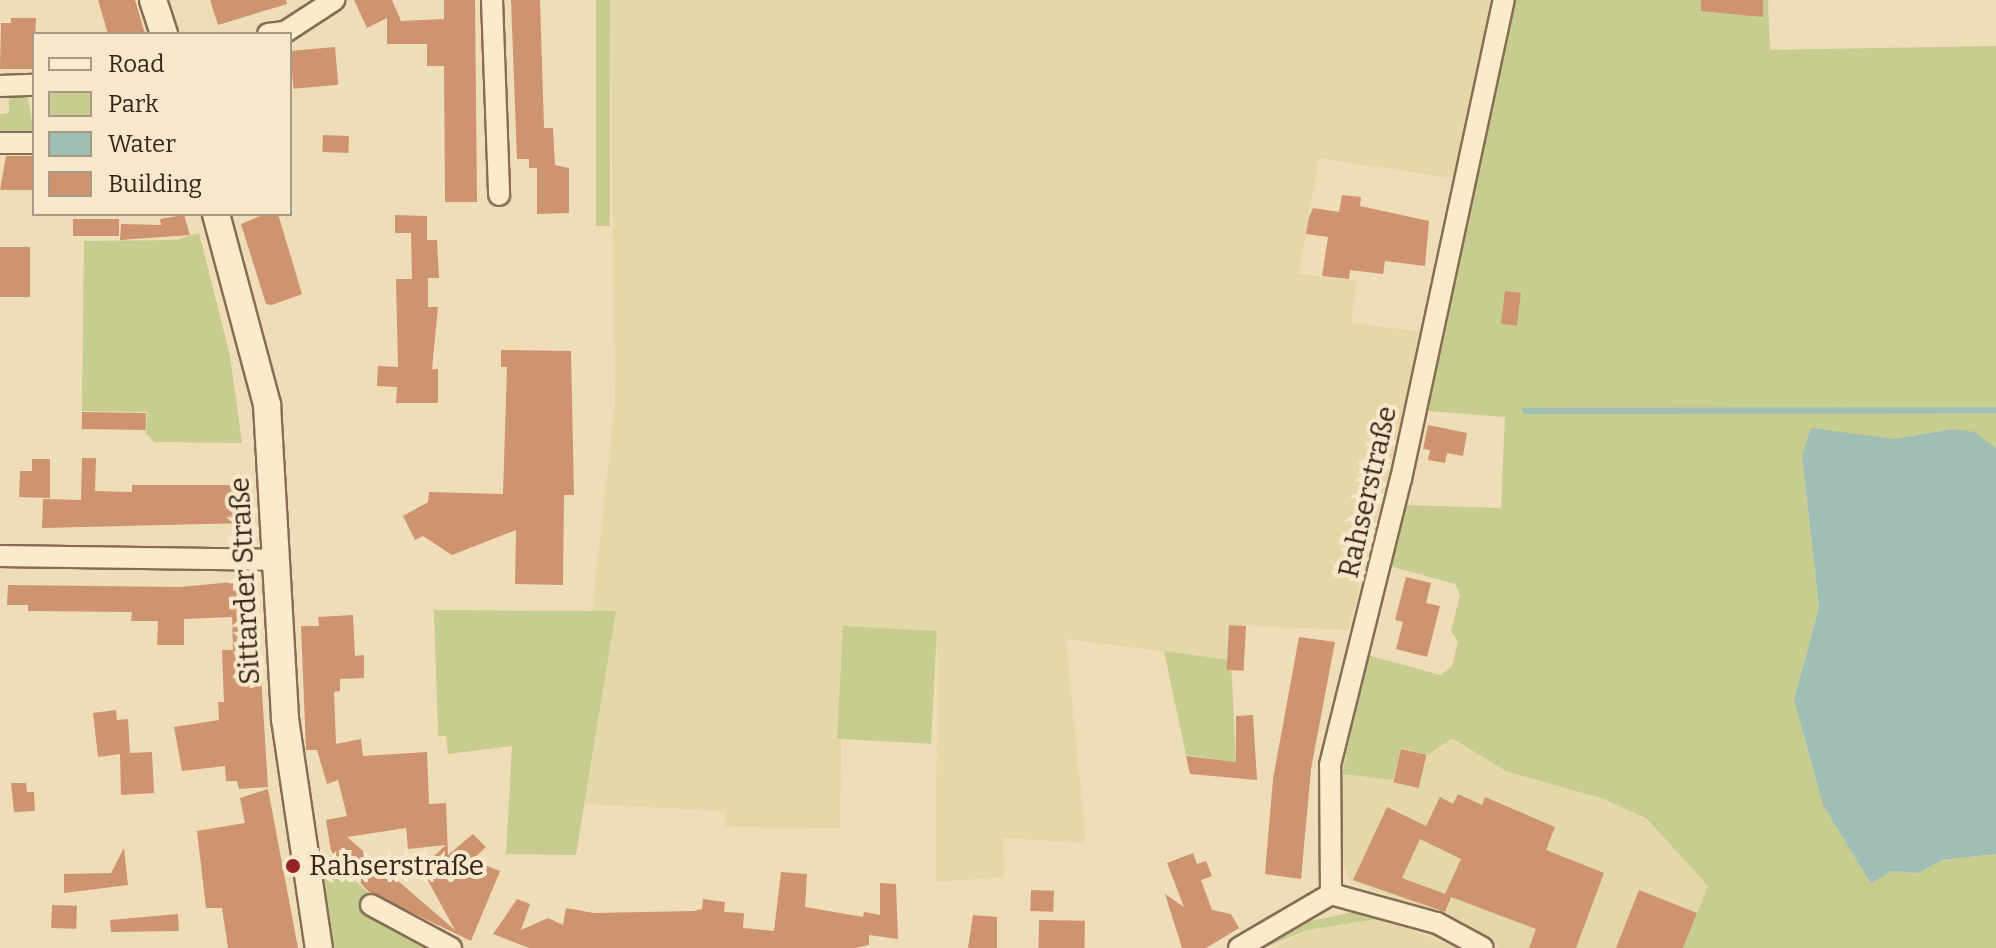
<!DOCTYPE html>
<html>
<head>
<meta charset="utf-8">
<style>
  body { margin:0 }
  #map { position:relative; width:1996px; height:948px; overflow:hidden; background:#efddba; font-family:Bitter,serif }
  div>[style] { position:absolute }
  .farmland>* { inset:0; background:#e4d8a8 }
  .green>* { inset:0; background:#c7cc8f; transform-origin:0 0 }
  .water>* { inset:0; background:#9fbfb4 }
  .stream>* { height:6px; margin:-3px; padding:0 3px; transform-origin:3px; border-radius:3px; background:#9fbfb4 }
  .building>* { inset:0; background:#ce936f; transform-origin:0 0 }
  .roads { filter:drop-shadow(2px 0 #866d54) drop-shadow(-2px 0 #866d54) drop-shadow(0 2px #866d54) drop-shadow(0 -2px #866d54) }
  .minor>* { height:20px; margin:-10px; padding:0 10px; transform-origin:10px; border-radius:10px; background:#faebcd }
  .tertiary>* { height:26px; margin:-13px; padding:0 13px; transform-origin:13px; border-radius:13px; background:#faebcd }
  .dots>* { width:22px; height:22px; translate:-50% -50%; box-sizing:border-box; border:4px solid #f6e8ca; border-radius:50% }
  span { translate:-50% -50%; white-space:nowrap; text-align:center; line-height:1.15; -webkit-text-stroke:8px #f6e8ca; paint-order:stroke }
  .street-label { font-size:28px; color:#34261a }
  .poi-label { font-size:28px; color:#34261a }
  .left { translate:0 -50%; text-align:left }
  .legend { position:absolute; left:32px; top:32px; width:260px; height:184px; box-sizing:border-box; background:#f6e8ca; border:2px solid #a89a84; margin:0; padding:10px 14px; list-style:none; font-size:24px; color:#34261a }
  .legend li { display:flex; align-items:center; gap:16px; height:40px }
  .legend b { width:40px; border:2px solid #a89a84 }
</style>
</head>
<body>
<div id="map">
  <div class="farmland">
    <i style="clip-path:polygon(610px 0,1497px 0,1458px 179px,1319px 158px,1299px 274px,1357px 281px,1351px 323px,1424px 332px,1349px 630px,1229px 625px,1231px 660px,1066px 639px,1086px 843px,1003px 838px,1004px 877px,936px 882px,937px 631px,843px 627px,840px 828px,725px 827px,725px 811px,585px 804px,616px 611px,592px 611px,615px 404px)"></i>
    <i style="clip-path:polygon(1452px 738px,1507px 771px,1604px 799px,1647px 820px,1708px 886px,1683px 948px,1500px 948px,1465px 923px,1351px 882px,1338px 852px,1342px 774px,1392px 780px,1401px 748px,1428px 754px)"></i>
    <i style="clip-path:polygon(1383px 918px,1457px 948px,1274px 948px,1307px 930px)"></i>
  </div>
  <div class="green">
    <i style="left:596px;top:0;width:14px;height:226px"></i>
    <i style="clip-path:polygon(1514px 0,1768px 0,1770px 50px,1996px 46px,1996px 448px,1952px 429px,1894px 439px,1856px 436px,1802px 456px,1819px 607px,1794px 700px,1823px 805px,1871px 884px,1891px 871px,1919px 873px,1942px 860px,1996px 854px,1996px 948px,1683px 948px,1708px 886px,1647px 819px,1604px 799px,1506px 771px,1452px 738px,1428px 755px,1401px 748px,1393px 780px,1342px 774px,1367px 655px,1441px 675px,1452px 666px,1458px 642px,1451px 631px,1460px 595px,1455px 584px,1389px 566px,1405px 505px,1501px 508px,1505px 417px,1428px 411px)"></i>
    <i style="clip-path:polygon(9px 97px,28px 97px,34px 137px,0 138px,0 114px,9px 113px)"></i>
    <i style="clip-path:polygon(199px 233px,230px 356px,242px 443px,154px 442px,146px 433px,147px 412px,82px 411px,84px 241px,176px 240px)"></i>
    <i style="clip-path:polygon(434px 610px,616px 611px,576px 855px,506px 854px,512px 746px,448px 754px,446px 736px,438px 736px)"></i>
    <i style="left:843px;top:626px;width:94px;height:113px;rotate:3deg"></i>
    <i style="clip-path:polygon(1164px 651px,1231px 660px,1236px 762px,1186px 755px)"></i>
    <i style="clip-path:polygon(336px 859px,352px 878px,432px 948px,333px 948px,317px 883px)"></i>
    <i style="clip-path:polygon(1358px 911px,1384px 916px,1449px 937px,1468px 948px,1383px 918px,1307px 930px,1264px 948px,1311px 921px)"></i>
  </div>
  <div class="water">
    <i style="clip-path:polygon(1811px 428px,1894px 439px,1952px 429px,1974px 432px,1996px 448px,1996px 854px,1942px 860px,1919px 873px,1891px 871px,1871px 884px,1823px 805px,1794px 700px,1819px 607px,1802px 456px)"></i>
  </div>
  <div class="stream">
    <i style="left:1525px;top:411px;width:471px;rotate:-0.1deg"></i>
  </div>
  <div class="building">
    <i style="clip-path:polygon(98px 0,135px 0,145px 34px,108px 34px)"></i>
    <i style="clip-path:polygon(210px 0,286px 0,287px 4px,218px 25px)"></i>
    <i style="clip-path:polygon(354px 0,392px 0,401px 21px,444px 19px,444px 0,475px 0,477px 202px,445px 202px,444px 66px,427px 66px,427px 44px,387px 44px,387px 18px,367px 28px)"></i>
    <i style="clip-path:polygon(511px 0,540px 0,544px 128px,553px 128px,555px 165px,569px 168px,569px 213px,537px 214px,537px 168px,529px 168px,529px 159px,517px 159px)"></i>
    <i style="clip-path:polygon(1701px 0,1763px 0,1763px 17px,1701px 11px)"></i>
    <i style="clip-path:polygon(11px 18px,36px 18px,34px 69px,0 69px,1px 23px,11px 23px)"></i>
    <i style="left:335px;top:47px;width:38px;height:45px;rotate:85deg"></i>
    <i style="left:323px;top:135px;width:26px;height:17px;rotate:2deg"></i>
    <i style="clip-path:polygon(6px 156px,34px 156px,34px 190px,0 190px)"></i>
    <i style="clip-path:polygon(1342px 195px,1361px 197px,1360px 206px,1429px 221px,1425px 266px,1385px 261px,1383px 274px,1350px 270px,1349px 279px,1322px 276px,1328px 237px,1306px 234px,1309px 217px,1313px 208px,1339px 212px)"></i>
    <i style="clip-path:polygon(265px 214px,278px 214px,302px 294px,272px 305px,266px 304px,241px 224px)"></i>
    <i style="clip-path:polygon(184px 215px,190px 235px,120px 240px,121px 224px,161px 225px,160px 219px)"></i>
    <i style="clip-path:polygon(395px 215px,427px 216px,427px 240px,437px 240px,439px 278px,428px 278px,428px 307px,438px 307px,432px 369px,438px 369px,438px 403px,396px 403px,397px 387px,377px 386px,378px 366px,398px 367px,396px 279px,412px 279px,411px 233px,395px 233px)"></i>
    <i style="left:119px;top:219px;width:17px;height:46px;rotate:90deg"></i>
    <i style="left:0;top:247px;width:30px;height:50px"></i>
    <i style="left:1505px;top:291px;width:16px;height:33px;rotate:7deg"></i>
    <i style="clip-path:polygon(501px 350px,571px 351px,574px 495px,564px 495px,563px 585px,515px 584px,516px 530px,452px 555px,423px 536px,415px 540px,403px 516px,428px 502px,429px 492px,503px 494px,507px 367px,501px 367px)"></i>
    <i style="left:82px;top:412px;width:64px;height:17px;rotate:1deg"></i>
    <i style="clip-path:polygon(1428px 425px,1467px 433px,1463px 456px,1447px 453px,1445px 463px,1428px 460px,1430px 450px,1423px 449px)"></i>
    <i style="clip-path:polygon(82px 458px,96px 458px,95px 491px,132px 492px,132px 485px,248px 485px,247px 523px,42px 528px,43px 499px,81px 500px)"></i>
    <i style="clip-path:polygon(32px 459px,50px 459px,50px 498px,19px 497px,20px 471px,32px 471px)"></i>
    <i style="clip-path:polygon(1406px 577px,1431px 583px,1426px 603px,1440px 606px,1427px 657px,1396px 649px,1403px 622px,1395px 620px)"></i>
    <i style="clip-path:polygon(233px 582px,233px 591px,243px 590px,244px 611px,257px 611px,268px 787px,239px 789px,237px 781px,226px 781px,225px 766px,182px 771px,174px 727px,219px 720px,218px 702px,224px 702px,222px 650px,233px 650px,232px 617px,184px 619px,184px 645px,157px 645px,158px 621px,131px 621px,132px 612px,28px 611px,28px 605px,7px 605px,8px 585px,180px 587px)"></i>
    <i style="clip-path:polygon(evenodd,353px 615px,355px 656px,364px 655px,364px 678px,340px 679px,340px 691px,334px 692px,336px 744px,361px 739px,363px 756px,427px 752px,429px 804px,446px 803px,448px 855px,473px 834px,486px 847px,472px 860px,500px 871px,471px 941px,369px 892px,331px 851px,326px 820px,347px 816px,338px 780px,327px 784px,317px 750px,306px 750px,301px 626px,319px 626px,318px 617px,353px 615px,406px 828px,408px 849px,446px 845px,421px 868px,455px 930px,347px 837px,406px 828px)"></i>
    <i style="left:1229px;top:625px;width:17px;height:45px;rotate:3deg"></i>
    <i style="clip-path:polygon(1299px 637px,1335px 642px,1311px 769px,1301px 879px,1265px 874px,1273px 779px)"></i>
    <i style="clip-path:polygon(116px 710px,117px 720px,128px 719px,130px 753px,152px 752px,154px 793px,121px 795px,120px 754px,98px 757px,93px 713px)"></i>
    <i style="clip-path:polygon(1253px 715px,1257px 780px,1190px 774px,1186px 756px,1236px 762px,1236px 716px)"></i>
    <i style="left:1401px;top:749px;width:26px;height:34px;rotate:13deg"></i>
    <i style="clip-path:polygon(11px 783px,26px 783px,27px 792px,34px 792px,35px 811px,14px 812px)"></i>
    <i style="clip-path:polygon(268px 789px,298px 948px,228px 948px,222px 908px,206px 908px,197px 831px,245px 823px,240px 798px)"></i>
    <i style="clip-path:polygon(evenodd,1458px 794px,1482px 805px,1485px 797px,1555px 827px,1546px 850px,1604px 873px,1576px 948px,1529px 948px,1536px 929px,1451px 897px,1445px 912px,1353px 880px,1387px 807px,1426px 826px,1440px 797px,1453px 804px,1458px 794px,1420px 839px,1461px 859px,1445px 894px,1402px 878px,1420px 839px)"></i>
    <i style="clip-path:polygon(124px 848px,128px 885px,64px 893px,64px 874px,111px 873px)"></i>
    <i style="clip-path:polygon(1193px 853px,1197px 864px,1206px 861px,1212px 876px,1201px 880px,1212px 910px,1231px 914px,1239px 928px,1206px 948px,1182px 948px,1165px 894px,1184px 907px,1167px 863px)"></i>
    <i style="clip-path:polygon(781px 872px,807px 874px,805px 907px,863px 917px,864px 912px,880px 915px,880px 883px,896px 884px,898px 939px,869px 935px,869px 945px,855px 948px,529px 948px,493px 934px,517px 899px,530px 904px,521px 930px,548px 918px,563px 925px,566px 908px,594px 913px,694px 911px,702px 909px,703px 899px,725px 902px,724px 912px,744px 913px,743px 928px,774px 931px)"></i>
    <i style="left:1031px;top:890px;width:23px;height:21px;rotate:2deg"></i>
    <i style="clip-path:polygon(1639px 890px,1697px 913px,1683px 948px,1616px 948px)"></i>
    <i style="left:52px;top:905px;width:25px;height:23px;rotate:2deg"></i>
    <i style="clip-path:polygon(178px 914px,179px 931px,111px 932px,110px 920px)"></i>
    <i style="clip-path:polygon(973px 915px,997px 917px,997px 948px,968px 948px)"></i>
    <i style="left:1039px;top:920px;width:46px;height:28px;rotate:1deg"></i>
  </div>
  <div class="roads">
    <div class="minor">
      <i style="left:492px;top:0;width:195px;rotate:87.9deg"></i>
      <i style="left:268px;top:34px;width:17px;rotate:-7deg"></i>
      <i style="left:285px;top:32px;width:59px;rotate:-33.1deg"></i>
      <i style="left:0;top:86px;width:34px;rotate:-2deg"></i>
      <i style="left:0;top:143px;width:34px"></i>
      <i style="left:0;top:556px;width:276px;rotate:0.8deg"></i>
      <i style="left:1331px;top:894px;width:129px;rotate:-90.4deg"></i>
      <i style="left:1330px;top:765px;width:295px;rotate:-76.1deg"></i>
      <i style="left:1401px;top:479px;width:490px;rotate:-77.9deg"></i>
      <i style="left:1331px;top:894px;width:110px;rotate:15.3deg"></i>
      <i style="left:1437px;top:923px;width:52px;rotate:28.5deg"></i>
      <i style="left:371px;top:905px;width:91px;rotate:28.3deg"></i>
      <i style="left:1239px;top:948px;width:107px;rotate:-30.4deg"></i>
    </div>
    <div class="tertiary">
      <i style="left:153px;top:0;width:36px;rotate:72deg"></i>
      <i style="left:216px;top:214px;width:198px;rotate:75deg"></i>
      <i style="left:267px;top:405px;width:315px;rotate:86.7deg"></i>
      <i style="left:285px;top:719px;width:232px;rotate:81.6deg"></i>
    </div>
  </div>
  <div class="dots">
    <i style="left:293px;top:866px;background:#962328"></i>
  </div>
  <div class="street-label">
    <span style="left:1368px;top:492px;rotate:-77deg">Rahserstraße</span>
    <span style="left:245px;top:581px;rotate:-93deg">Sittarder Straße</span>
  </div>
  <div class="poi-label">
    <span class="left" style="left:309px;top:866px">Rahserstraße</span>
  </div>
  <ul class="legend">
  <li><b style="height:10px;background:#faebcd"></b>Road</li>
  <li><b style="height:22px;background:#c7cc8f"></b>Park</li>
  <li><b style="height:22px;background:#9fbfb4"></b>Water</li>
  <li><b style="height:22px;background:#ce936f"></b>Building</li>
  </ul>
</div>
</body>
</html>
